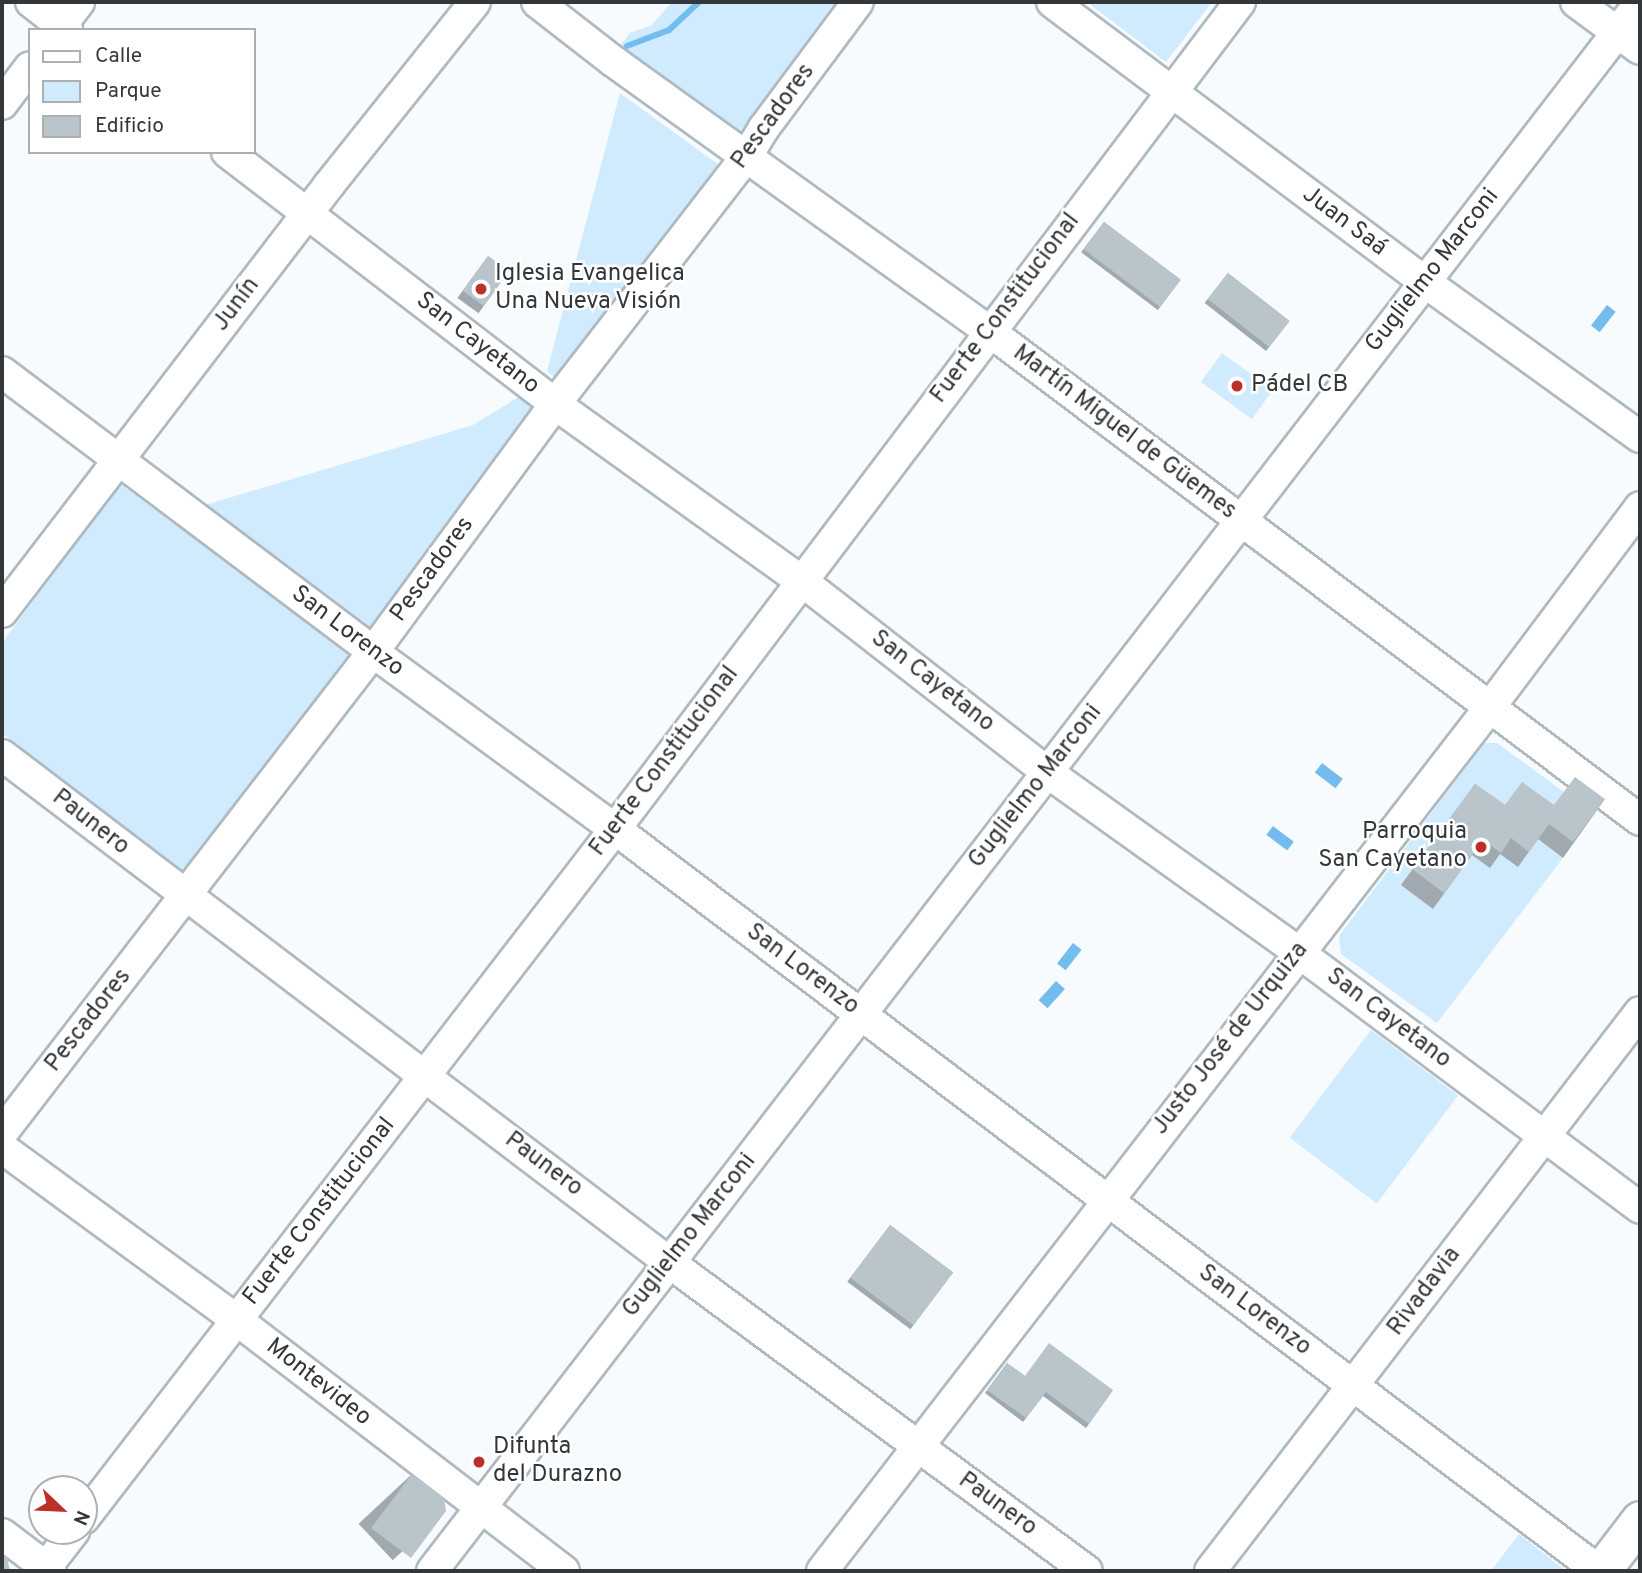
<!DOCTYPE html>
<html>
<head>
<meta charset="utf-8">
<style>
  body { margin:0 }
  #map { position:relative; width:1642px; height:1573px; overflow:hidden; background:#f7fbfe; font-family:Overpass,sans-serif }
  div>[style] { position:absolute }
  .green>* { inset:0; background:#cfebfd; transform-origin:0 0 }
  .water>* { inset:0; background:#72bded; transform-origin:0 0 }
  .stream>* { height:6px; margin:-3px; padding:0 3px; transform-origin:3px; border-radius:3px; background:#72bded }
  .roads { filter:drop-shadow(2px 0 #afb9c0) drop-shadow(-2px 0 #afb9c0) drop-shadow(0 2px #afb9c0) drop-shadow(0 -2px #afb9c0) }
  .minor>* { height:30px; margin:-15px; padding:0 15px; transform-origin:15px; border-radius:15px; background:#fff }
  .major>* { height:37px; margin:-18.5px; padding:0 18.5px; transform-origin:18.5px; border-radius:18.5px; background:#fff }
  .wall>* { inset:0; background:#9fa9af; transform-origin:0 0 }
  .building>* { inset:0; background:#b9c4cb; transform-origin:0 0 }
  .dots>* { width:19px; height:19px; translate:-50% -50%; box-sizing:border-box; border:4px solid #fff; border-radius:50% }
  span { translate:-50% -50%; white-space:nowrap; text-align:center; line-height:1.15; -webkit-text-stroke:5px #fff; paint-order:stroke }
  .street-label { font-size:24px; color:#33373a }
  .poi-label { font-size:24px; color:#33373a }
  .left { translate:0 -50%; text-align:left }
  .right { translate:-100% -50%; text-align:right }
  .frame { position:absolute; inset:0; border:4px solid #33373a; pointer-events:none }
  .legend { position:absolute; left:28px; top:28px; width:228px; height:126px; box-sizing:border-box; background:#fff; border:2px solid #adafb0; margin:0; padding:9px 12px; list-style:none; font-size:21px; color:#33373a }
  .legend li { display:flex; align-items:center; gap:14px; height:35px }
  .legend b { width:35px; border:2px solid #adafb0 }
  .north { position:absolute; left:28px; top:1475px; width:70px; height:70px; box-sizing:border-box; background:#fff; border:2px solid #adafb0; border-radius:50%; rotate:113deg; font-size:19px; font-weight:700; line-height:28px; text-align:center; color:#33373a }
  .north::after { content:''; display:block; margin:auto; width:24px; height:32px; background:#bd2f29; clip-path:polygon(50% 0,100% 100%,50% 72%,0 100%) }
</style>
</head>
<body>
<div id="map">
  <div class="green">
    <i style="clip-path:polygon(672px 2px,848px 2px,744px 141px,619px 47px,630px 33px,652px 25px)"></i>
    <i style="clip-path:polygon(1087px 2px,1212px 2px,1166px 62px)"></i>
    <i style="clip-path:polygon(620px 93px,723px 168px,560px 382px,547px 371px)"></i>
    <i style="left:1222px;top:353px;width:63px;height:36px;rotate:36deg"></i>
    <i style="clip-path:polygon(522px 395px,537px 410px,372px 634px,202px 506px,473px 425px)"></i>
    <i style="clip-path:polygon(120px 484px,352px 654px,185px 877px,2px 733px,2px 643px)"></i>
    <i style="clip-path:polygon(1484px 743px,1497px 743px,1564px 792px,1543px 821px,1494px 821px,1402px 885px,1433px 908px,1472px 855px,1500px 854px,1538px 839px,1563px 858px,1437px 1023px,1341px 954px,1339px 936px)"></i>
    <i style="left:1371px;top:1030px;width:109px;height:135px;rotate:37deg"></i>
    <i style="clip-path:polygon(1519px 1534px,1566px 1571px,1491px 1571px)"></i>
  </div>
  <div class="water">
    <i style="left:1607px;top:305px;width:11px;height:26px;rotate:38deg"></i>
    <i style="left:1322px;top:763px;width:26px;height:12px;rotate:37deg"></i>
    <i style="left:1273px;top:826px;width:26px;height:11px;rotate:37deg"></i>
    <i style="left:1073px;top:943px;width:11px;height:26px;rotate:38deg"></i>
    <i style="left:1056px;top:981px;width:12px;height:26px;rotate:42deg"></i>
  </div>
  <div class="stream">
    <i style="left:627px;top:46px;width:45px;rotate:-20.9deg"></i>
    <i style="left:669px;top:30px;width:41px;rotate:-43deg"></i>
  </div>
  <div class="roads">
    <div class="minor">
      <i style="left:31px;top:2px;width:46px;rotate:37.9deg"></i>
      <i style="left:537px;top:2px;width:96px;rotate:37.8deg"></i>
      <i style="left:613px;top:61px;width:463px;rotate:35.7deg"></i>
      <i style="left:989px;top:331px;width:814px;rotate:36.91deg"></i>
      <i style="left:1052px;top:2px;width:466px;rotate:36.9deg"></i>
      <i style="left:1425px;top:282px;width:265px;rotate:35.8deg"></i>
      <i style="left:1576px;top:2px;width:79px;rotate:36.3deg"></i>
      <i style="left:58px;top:30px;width:35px;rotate:-53deg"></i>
      <i style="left:2px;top:104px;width:46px;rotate:-52.9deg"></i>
      <i style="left:227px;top:152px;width:414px;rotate:37.5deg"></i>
      <i style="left:555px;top:404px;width:305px;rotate:35.7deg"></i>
      <i style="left:803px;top:582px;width:309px;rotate:37.9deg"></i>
      <i style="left:1047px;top:772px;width:309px;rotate:35.6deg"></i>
      <i style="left:1298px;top:952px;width:427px;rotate:36.8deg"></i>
      <i style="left:2px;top:372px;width:465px;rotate:37deg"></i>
      <i style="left:373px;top:652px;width:300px;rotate:36.2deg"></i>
      <i style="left:615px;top:829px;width:1232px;rotate:37.02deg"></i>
      <i style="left:2px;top:612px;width:538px;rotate:-52.55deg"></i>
      <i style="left:329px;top:185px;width:234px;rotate:-51.4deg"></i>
      <i style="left:2px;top:755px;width:839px;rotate:37.25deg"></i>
      <i style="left:670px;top:1263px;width:518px;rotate:36.45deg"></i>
      <i style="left:2px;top:1133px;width:607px;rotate:-52.36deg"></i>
      <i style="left:373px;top:652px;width:308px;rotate:-53.7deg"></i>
      <i style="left:555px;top:404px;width:314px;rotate:-52.3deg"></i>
      <i style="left:747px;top:156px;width:33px;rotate:-59deg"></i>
      <i style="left:764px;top:128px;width:157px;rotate:-53.3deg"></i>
      <i style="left:2px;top:1148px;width:291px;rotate:36.2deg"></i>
      <i style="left:237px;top:1320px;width:412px;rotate:37.5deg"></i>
      <i style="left:84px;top:1518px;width:870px;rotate:-52.38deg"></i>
      <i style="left:615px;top:829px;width:1037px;rotate:-52.92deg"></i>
      <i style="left:2px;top:1534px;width:61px;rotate:37.1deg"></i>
      <i style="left:43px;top:1571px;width:51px;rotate:-52.2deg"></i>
      <i style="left:432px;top:1571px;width:1979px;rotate:-52.39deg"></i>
      <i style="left:822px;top:1571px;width:1092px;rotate:-52.29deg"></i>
      <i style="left:1490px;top:707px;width:250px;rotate:-53.1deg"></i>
      <i style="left:1210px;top:1571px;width:705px;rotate:-52.43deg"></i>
    </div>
    <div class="major">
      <i style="left:1601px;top:1571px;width:64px;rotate:-52.6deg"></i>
    </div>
  </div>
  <div class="wall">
    <i style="left:1104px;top:222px;width:96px;height:38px;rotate:37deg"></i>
    <i style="left:488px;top:256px;width:26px;height:52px;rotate:36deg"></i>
    <i style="left:1228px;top:273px;width:78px;height:38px;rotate:38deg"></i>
    <i style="clip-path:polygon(1475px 784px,1505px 805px,1554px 805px,1605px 799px,1563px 858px,1538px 839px,1518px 867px,1500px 854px,1490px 868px,1472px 855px,1433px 909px,1401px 885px)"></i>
    <i style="left:890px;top:1225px;width:79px;height:71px;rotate:37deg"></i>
    <i style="clip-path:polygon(1007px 1363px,1025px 1376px,1113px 1390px,1086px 1428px,1043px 1396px,1023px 1422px,985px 1393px)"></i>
    <i style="left:412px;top:1474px;width:50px;height:73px;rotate:47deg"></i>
  </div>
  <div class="building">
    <i style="left:1104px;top:222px;width:96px;height:34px;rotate:37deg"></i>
    <i style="left:488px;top:256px;width:26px;height:43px;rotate:36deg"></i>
    <i style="left:1228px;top:273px;width:78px;height:33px;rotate:38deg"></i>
    <i style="clip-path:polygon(1575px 777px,1605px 799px,1573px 842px,1549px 824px,1529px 852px,1511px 838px,1501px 853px,1483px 840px,1444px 893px,1412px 869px,1475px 784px,1505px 805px,1522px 782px,1554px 805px)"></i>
    <i style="left:890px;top:1225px;width:79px;height:66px;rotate:37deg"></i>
    <i style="clip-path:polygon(1049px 1343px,1113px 1390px,1089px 1424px,1046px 1392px,1026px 1418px,987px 1390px,1007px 1363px,1025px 1376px)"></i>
    <i style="clip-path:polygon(412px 1474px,444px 1498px,446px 1511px,411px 1558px,371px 1528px)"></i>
    <i style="clip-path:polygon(2px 1554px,7px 1557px,10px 1571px,2px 1571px)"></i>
  </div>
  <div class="dots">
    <i style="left:481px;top:289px;background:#bd2f29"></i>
    <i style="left:1237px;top:386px;background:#bd2f29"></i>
    <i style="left:1481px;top:847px;background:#bd2f29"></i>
    <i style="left:479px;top:1462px;background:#bd2f29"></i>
  </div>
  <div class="street-label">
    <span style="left:774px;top:117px;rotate:-54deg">Pescadores</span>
    <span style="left:1344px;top:222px;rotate:37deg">Juan Saá</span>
    <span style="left:1433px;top:271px;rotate:-52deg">Guglielmo Marconi</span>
    <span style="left:237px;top:305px;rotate:-53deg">Junín</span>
    <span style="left:1006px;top:309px;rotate:-53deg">Fuerte Constitucional</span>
    <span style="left:477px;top:344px;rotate:38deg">San Cayetano</span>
    <span style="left:1124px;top:433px;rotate:37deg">Martín Miguel de Güemes</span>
    <span style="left:433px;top:570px;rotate:-54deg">Pescadores</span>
    <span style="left:347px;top:632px;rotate:37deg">San Lorenzo</span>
    <span style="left:932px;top:682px;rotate:38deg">San Cayetano</span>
    <span style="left:665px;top:762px;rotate:-53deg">Fuerte Constitucional</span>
    <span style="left:1036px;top:787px;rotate:-52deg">Guglielmo Marconi</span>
    <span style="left:90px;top:823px;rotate:38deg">Paunero</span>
    <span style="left:802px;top:970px;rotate:37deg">San Lorenzo</span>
    <span style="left:1388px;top:1019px;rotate:37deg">San Cayetano</span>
    <span style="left:89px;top:1021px;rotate:-52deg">Pescadores</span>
    <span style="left:1231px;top:1039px;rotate:-52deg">Justo José de Urquiza</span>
    <span style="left:543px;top:1165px;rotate:37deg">Paunero</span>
    <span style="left:320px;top:1212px;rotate:-52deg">Fuerte Constitucional</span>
    <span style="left:690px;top:1236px;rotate:-52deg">Guglielmo Marconi</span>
    <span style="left:1425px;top:1292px;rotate:-53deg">Rivadavia</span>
    <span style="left:1254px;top:1311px;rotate:37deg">San Lorenzo</span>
    <span style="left:318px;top:1383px;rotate:38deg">Montevideo</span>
    <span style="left:997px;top:1505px;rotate:36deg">Paunero</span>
  </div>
  <div class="poi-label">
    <span class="left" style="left:495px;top:289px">Iglesia Evangelica<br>Una Nueva Visión</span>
    <span class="left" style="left:1251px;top:386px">Pádel CB</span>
    <span class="right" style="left:1467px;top:847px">Parroquia<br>San Cayetano</span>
    <span class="left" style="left:493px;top:1462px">Difunta<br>del Durazno</span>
  </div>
  <div class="frame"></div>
  <ul class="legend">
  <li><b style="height:9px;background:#fff"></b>Calle</li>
  <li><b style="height:19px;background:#cfebfd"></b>Parque</li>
  <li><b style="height:19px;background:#b9c4cb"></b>Edificio</li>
  </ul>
  <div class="north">N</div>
</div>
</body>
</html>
